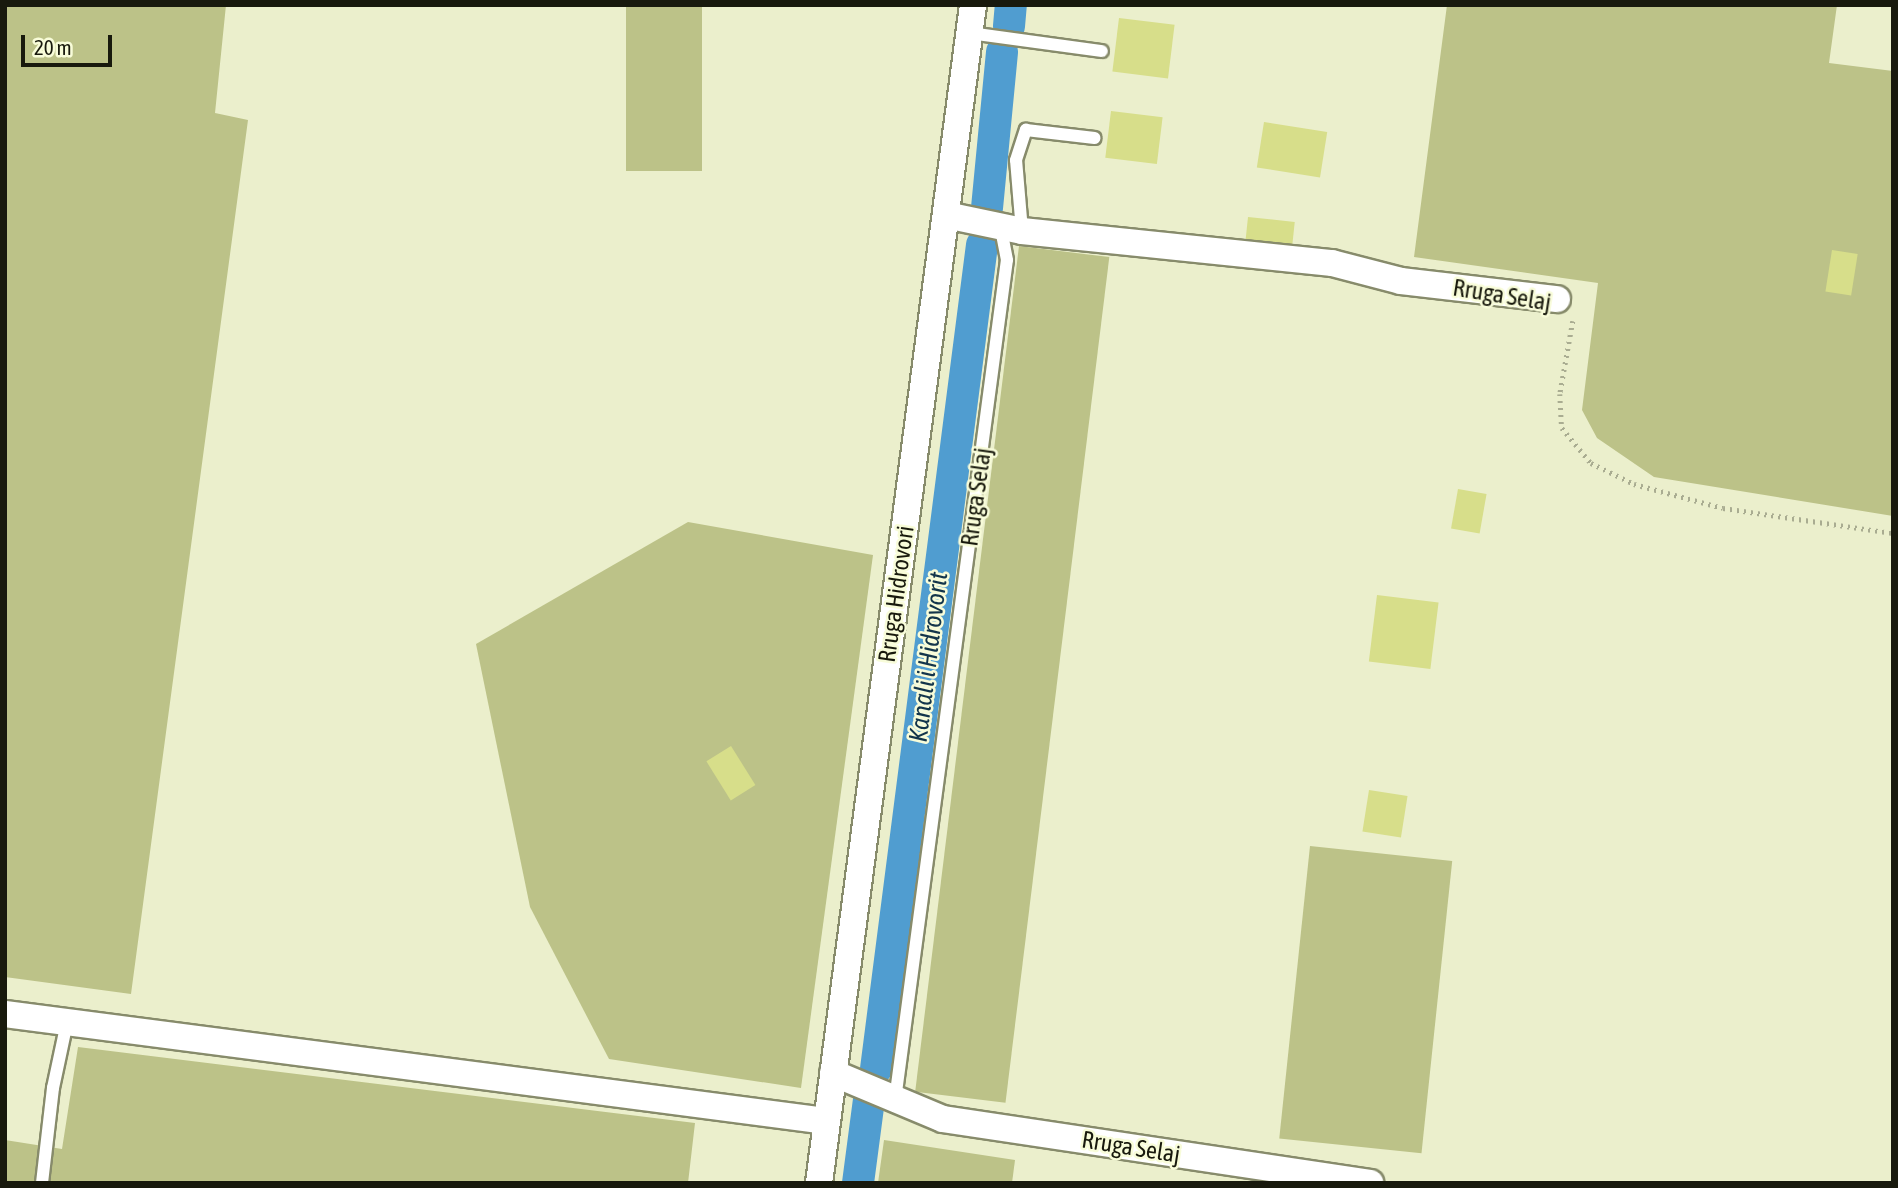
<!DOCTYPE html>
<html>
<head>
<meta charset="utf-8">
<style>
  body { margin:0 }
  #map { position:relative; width:1898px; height:1188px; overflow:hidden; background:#ebefcc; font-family:"Asap Condensed",sans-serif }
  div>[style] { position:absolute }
  .green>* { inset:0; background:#bcc288; transform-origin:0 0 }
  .canal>* { height:32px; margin:-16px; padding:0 16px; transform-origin:16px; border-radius:16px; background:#509dd0 }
  .building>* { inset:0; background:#d7de8a; transform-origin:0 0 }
  .path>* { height:4.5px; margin-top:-2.25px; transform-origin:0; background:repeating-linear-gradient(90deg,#a9ac91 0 2px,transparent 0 7px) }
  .roads { filter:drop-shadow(2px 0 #878b6b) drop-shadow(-2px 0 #878b6b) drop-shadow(0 2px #878b6b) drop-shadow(0 -2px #878b6b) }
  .lane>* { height:12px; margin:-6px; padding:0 6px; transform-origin:6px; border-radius:6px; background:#fff }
  .street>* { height:26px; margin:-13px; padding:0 13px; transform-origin:13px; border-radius:13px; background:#fff }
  span { translate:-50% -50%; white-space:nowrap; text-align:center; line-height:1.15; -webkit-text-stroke:5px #f8fcd9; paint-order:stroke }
  .street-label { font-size:24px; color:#18190d }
  .water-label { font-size:26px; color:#13354b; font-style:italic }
  .frame { position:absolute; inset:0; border:7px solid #18190d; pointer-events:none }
  .scale { position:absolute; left:21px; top:35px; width:91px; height:32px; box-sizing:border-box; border:4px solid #18190d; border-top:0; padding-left:9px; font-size:21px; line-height:24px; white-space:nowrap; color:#18190d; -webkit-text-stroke:5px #f8fcd9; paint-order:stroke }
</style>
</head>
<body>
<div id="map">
  <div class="green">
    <i style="clip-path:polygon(5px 5px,226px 5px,215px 113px,248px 120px,131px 994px,5px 977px)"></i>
    <i style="left:626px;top:5px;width:76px;height:166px"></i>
    <i style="clip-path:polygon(1447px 5px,1837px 5px,1829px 63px,1893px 71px,1893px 516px,1654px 477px,1597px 438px,1582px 410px,1598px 283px,1414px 257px)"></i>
    <i style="left:1019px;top:246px;width:91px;height:852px;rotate:7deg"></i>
    <i style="clip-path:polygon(688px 522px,873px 555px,801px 1088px,609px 1059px,530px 907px,476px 644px)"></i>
    <i style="left:1310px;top:846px;width:143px;height:294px;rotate:6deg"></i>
    <i style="clip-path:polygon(78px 1047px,695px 1123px,688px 1183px,5px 1183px,5px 1140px,62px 1149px)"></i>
    <i style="clip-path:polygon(884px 1140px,1015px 1160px,1012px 1183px,878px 1183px)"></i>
  </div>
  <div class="canal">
    <i style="left:1009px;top:26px;width:21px;rotate:-85deg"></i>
    <i style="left:987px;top:208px;width:157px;rotate:-84.5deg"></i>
    <i style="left:876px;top:1069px;width:831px;rotate:-82.67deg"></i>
    <i style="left:858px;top:1183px;width:85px;rotate:-82.5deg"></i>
  </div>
  <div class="building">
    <i style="left:1119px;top:18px;width:56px;height:54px;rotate:7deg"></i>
    <i style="left:1111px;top:111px;width:52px;height:47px;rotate:7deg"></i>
    <i style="left:1264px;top:122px;width:64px;height:46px;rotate:9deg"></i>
    <i style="left:1248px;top:217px;width:47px;height:23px;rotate:6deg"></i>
    <i style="left:1832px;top:250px;width:26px;height:42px;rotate:9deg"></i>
    <i style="left:1458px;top:489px;width:29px;height:40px;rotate:10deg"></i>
    <i style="left:1377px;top:595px;width:62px;height:67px;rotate:7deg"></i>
    <i style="left:731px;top:746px;width:46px;height:29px;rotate:58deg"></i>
    <i style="left:1369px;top:790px;width:39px;height:42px;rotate:9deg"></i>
  </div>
  <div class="path">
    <i style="left:1573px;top:321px;width:74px;rotate:100.1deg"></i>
    <i style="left:1560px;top:394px;width:34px;rotate:87deg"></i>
    <i style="left:1562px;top:428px;width:45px;rotate:50.4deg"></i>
    <i style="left:1591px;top:463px;width:48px;rotate:26deg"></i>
    <i style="left:1634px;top:484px;width:92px;rotate:15.1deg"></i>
    <i style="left:1723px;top:508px;width:172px;rotate:8.4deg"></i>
  </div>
  <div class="roads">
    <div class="lane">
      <i style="left:970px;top:33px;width:133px;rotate:7.8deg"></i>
      <i style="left:1022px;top:231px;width:71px;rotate:-94.8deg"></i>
      <i style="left:1016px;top:160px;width:32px;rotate:-72deg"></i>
      <i style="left:1026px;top:130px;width:69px;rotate:6.6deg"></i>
      <i style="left:895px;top:1100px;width:847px;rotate:-82.41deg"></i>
      <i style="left:1007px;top:260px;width:33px;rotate:-101deg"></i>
      <i style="left:42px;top:1183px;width:96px;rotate:-83.4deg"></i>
      <i style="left:53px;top:1088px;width:67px;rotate:-78deg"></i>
    </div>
    <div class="street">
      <i style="left:946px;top:215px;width:78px;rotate:11.9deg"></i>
      <i style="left:1022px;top:231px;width:312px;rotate:5.9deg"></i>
      <i style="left:1332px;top:263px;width:71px;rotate:14.6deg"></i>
      <i style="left:1401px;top:281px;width:157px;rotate:6.6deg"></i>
      <i style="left:5px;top:1014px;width:829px;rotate:7.42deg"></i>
      <i style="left:833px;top:1073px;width:119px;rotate:22.7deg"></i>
      <i style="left:943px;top:1119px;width:432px;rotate:8.5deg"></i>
      <i style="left:819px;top:1183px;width:1188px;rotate:-82.55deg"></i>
    </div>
  </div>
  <div class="street-label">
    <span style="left:1502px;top:295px;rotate:9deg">Rruga Selaj</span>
    <span style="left:976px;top:497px;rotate:-82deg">Rruga Selaj</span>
    <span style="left:896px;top:594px;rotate:-82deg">Rruga Hidrovori</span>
    <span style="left:1131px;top:1147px;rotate:9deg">Rruga Selaj</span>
  </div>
  <div class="water-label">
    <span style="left:929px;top:657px;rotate:-83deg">Kanali i Hidrovorit</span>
  </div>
  <div class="frame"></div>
  <div class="scale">20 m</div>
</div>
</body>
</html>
